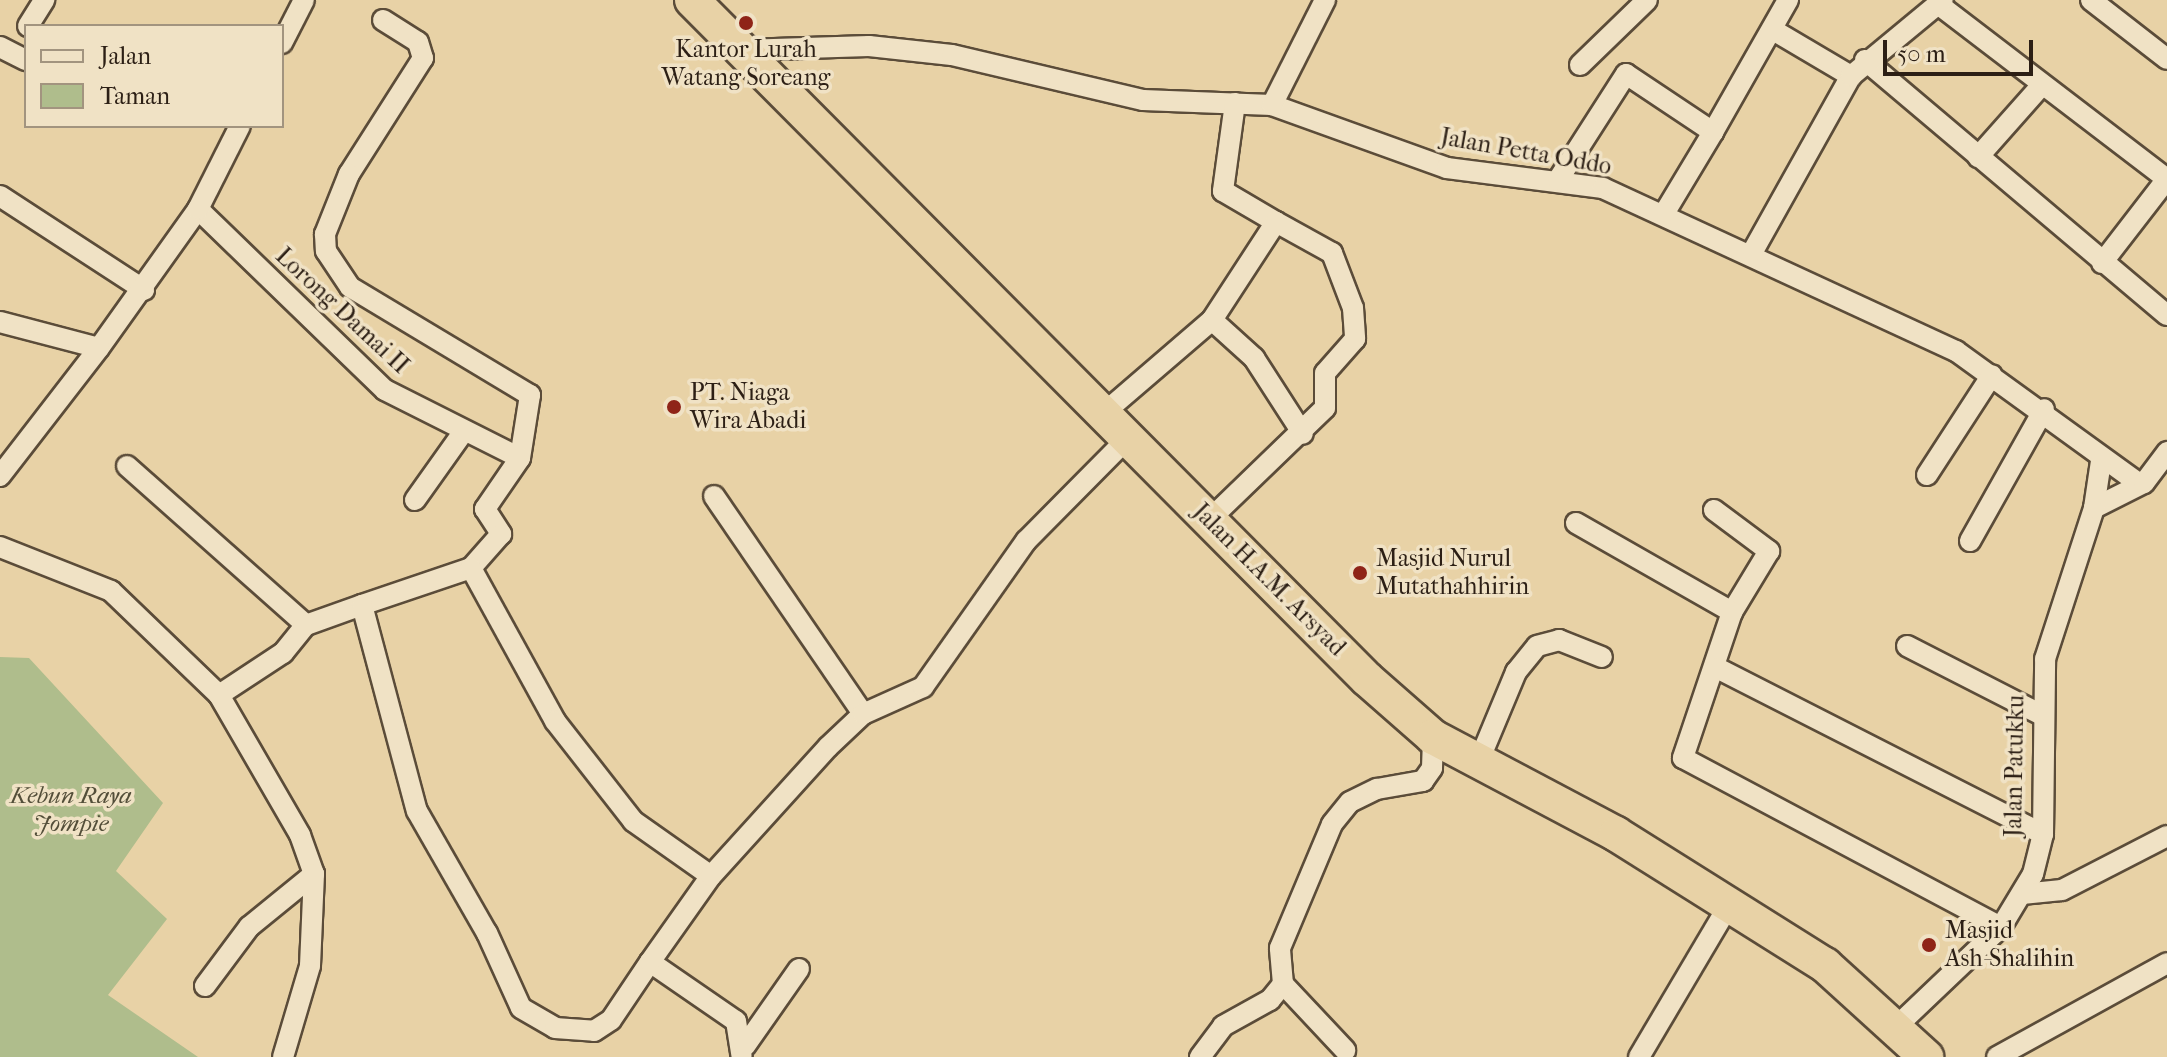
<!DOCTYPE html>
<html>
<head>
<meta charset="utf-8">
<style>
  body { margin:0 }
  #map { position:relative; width:2167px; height:1057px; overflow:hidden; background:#e8d2a6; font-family:"IM FELL French Canon",serif }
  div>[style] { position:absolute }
  .green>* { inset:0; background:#afbd8c }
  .roads { filter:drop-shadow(2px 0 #5b4c39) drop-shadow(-2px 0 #5b4c39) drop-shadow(0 2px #5b4c39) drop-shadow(0 -2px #5b4c39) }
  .minor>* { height:20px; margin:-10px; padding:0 10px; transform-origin:10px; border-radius:10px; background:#f0e2c5 }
  .trunk>* { height:34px; margin:-17px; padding:0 17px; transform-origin:17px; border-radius:17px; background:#e8d2a6 }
  .dots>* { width:22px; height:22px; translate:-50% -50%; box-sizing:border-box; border:4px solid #f0e2c5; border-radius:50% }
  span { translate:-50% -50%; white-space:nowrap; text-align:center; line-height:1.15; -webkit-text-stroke:7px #f0e2c5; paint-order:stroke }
  .poi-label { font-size:24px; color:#2c1f15 }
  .left { translate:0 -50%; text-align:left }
  .street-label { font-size:24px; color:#2c1f15 }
  .park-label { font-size:24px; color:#534e39; font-style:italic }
  .legend { position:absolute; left:24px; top:24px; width:260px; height:104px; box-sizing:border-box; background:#f0e2c5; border:2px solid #a2947f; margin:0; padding:10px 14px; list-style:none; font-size:24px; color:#2c1f15 }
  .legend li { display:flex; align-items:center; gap:16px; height:40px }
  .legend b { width:40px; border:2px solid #a2947f }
  .scale { position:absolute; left:1883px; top:40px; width:150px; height:36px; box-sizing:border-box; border:4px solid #2c1f15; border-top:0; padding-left:10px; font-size:24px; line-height:28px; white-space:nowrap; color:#2c1f15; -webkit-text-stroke:6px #f0e2c5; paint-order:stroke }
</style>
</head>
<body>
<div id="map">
  <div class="green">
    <i style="clip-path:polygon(0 657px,29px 658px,163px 803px,116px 871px,167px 919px,108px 995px,198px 1057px,0 1057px)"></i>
  </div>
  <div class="roads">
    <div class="minor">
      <i style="left:2091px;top:0;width:96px;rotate:37.8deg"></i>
      <i style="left:1938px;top:4px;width:288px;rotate:37.4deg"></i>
      <i style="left:383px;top:20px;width:41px;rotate:32.2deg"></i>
      <i style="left:418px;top:42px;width:17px;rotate:73deg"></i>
      <i style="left:423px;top:58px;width:138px;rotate:122.5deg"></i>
      <i style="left:349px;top:174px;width:65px;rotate:111.8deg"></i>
      <i style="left:325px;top:234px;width:17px;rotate:87deg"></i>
      <i style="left:326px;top:251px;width:43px;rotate:56.3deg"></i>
      <i style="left:350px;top:287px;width:210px;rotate:31deg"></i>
      <i style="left:530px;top:395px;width:64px;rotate:99deg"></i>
      <i style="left:28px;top:26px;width:31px;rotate:-58deg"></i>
      <i style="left:1773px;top:30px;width:91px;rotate:30.5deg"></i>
      <i style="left:282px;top:43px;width:48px;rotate:-62.9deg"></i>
      <i style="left:0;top:47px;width:29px;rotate:27deg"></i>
      <i style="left:742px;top:50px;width:127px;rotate:-1.8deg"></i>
      <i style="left:869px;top:46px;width:83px;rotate:6.2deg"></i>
      <i style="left:952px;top:55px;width:196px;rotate:13.3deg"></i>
      <i style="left:1143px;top:100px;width:129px;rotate:2.2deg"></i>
      <i style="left:1272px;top:105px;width:186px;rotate:19.8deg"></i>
      <i style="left:1447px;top:168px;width:157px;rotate:7.3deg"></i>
      <i style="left:1603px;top:188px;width:389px;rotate:24.8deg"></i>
      <i style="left:1956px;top:351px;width:227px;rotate:35.9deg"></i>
      <i style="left:1865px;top:60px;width:395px;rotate:40.2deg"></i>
      <i style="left:1580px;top:65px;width:93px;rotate:-44.1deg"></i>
      <i style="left:1235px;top:103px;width:89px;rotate:97.8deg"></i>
      <i style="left:1223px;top:191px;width:61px;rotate:30.3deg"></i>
      <i style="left:1272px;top:105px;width:118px;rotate:-63.2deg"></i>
      <i style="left:1978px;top:157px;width:96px;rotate:-48.4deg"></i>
      <i style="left:1558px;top:180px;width:126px;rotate:-57.3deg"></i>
      <i style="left:1626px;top:74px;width:105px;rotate:33.7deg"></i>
      <i style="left:1713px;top:132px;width:152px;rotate:-60.4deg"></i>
      <i style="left:0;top:196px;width:172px;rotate:33.1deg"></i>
      <i style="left:198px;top:209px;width:260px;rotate:44.1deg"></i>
      <i style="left:385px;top:390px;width:151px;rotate:26.7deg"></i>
      <i style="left:520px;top:458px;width:62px;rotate:124.5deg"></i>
      <i style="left:485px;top:509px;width:30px;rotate:57deg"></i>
      <i style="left:501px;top:534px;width:45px;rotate:131.4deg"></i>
      <i style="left:471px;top:568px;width:115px;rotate:161.3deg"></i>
      <i style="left:1665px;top:212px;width:93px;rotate:-59deg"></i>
      <i style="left:1753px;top:251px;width:201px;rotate:-60.8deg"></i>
      <i style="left:1851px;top:76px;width:119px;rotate:-39.6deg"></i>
      <i style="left:2102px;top:263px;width:106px;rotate:-52.3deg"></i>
      <i style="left:1212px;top:320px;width:57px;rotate:42.1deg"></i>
      <i style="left:1254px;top:358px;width:90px;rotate:57.2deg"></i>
      <i style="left:0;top:322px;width:102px;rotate:14.7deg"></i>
      <i style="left:99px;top:348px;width:171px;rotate:-54.5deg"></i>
      <i style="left:198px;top:209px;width:93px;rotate:-63.2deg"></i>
      <i style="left:1105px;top:412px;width:141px;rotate:-40.7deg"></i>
      <i style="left:1212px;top:320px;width:117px;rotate:-56.9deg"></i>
      <i style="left:1276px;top:222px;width:64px;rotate:29deg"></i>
      <i style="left:1332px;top:253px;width:59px;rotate:69.1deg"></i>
      <i style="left:1353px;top:308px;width:31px;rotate:86deg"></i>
      <i style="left:1355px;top:339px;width:45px;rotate:131.4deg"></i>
      <i style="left:1325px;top:373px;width:35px;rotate:90deg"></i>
      <i style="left:1325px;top:408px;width:161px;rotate:136deg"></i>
      <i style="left:127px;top:466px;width:239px;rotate:41.6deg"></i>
      <i style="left:1927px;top:475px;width:119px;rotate:-57deg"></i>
      <i style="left:0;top:476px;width:162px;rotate:-52.3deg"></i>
      <i style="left:714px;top:496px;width:264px;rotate:55.6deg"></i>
      <i style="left:415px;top:500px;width:85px;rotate:-54.6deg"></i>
      <i style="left:2094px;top:508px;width:56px;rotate:-26.6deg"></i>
      <i style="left:2144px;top:483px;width:39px;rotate:-53deg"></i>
      <i style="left:1714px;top:510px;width:69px;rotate:36.7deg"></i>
      <i style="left:1769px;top:551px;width:71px;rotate:121.2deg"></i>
      <i style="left:1732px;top:612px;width:154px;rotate:108.6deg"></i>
      <i style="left:1683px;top:758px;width:360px;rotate:28deg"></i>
      <i style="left:1576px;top:523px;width:180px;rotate:29.7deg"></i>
      <i style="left:1970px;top:541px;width:151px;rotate:-60.7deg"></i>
      <i style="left:0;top:547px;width:119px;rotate:21.6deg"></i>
      <i style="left:111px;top:591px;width:150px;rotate:43.9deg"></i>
      <i style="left:219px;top:695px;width:77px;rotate:-33.3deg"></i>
      <i style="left:283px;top:653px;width:36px;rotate:-51deg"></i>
      <i style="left:306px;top:625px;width:59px;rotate:-19.7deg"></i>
      <i style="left:362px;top:605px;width:213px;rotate:75.1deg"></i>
      <i style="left:417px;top:811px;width:141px;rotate:60.2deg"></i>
      <i style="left:487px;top:933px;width:82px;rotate:65.6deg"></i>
      <i style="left:521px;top:1008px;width:39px;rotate:30deg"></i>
      <i style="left:555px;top:1028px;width:39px;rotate:4deg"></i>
      <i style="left:594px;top:1031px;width:20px;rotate:-33deg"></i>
      <i style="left:611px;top:1020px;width:70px;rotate:-56.1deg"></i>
      <i style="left:650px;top:962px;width:104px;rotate:34.5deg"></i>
      <i style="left:736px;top:1021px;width:36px;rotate:81deg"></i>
      <i style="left:471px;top:568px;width:175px;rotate:61.2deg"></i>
      <i style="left:555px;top:721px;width:127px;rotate:52deg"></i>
      <i style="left:633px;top:821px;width:95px;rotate:35.2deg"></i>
      <i style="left:1907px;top:646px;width:149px;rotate:27.1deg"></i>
      <i style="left:1717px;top:668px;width:366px;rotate:27deg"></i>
      <i style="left:219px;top:695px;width:162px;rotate:59.9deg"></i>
      <i style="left:300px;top:835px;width:41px;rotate:70.3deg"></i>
      <i style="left:314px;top:874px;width:92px;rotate:92.5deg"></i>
      <i style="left:310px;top:966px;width:95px;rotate:106.5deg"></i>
      <i style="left:1478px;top:763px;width:99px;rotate:-67.3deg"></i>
      <i style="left:1516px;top:672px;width:33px;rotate:-51deg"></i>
      <i style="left:1537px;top:646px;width:23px;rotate:-15deg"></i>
      <i style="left:1559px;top:640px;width:46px;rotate:21.6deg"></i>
      <i style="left:2022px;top:894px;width:40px;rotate:-5.7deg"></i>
      <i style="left:2062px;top:890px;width:118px;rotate:-27.2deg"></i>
      <i style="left:650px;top:962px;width:105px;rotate:-54.7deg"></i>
      <i style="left:711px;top:876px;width:174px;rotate:-47.8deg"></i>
      <i style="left:828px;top:747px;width:48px;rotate:-43.3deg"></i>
      <i style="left:863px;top:714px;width:66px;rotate:-24.2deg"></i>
      <i style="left:923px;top:687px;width:179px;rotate:-54.8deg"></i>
      <i style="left:1026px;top:541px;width:146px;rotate:-45.3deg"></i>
      <i style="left:1283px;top:984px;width:91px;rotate:46.8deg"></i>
      <i style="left:205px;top:986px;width:74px;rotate:-53.3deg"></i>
      <i style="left:249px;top:927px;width:84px;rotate:-39.2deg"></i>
      <i style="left:1897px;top:1026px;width:144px;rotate:-43.6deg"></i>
      <i style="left:2001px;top:927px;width:62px;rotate:-58.9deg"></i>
      <i style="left:2033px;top:874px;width:41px;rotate:-76deg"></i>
      <i style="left:2043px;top:834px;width:175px;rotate:-89.3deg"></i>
      <i style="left:2045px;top:659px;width:159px;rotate:-72deg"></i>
      <i style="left:2094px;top:508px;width:48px;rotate:-81.5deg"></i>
      <i style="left:745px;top:1046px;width:94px;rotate:-55deg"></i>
      <i style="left:1200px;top:1057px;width:39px;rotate:-53deg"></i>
      <i style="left:1223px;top:1026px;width:54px;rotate:-29deg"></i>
      <i style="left:1270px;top:1000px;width:21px;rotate:-51deg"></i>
      <i style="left:1283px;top:984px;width:36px;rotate:-95deg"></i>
      <i style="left:1280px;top:948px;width:134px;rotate:-67.2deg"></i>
      <i style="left:1332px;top:824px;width:28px;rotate:-51deg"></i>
      <i style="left:1350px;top:802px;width:30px;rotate:-26deg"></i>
      <i style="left:1377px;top:789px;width:47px;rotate:-9.9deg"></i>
      <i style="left:1423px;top:781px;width:16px;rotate:-55deg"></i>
      <i style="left:1432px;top:768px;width:31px;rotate:-88deg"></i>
      <i style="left:1639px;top:1057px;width:177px;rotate:-59.4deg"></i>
      <i style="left:1997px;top:1057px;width:194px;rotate:-28.9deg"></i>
    </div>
    <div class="trunk">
      <i style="left:692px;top:0;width:957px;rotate:45.17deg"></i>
      <i style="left:1367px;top:679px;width:88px;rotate:41.3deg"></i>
      <i style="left:1433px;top:737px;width:207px;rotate:27.9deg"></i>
      <i style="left:1616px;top:834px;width:247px;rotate:32.1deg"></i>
      <i style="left:1825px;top:965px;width:137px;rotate:42.3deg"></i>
    </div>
  </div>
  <div class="dots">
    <i style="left:746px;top:23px;background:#8f2418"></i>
    <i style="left:674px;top:407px;background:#8f2418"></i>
    <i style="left:1360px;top:573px;background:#8f2418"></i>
    <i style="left:1929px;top:945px;background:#8f2418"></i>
  </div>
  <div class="poi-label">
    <span style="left:746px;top:64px">Kantor Lurah<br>Watang Soreang</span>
    <span class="left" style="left:690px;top:407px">PT. Niaga<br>Wira Abadi</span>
    <span class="left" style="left:1376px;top:573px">Masjid Nurul<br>Mutathahhirin</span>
    <span class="left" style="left:1945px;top:945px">Masjid<br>Ash-Shalihin</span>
  </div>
  <div class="street-label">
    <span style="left:1526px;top:152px;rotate:10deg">Jalan Petta Oddo</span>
    <span style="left:342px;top:311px;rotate:43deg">Lorong Damai II</span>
    <span style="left:1269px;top:580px;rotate:45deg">Jalan H.A.M. Arsyad</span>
    <span style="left:2015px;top:766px;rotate:-89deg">Jalan Patukku</span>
  </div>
  <div class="park-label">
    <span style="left:71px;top:810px">Kebun Raya<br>Jompie</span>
  </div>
  <ul class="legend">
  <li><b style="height:10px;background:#f0e2c5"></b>Jalan</li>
  <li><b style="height:22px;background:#afbd8c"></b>Taman</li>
  </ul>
  <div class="scale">50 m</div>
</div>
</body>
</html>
